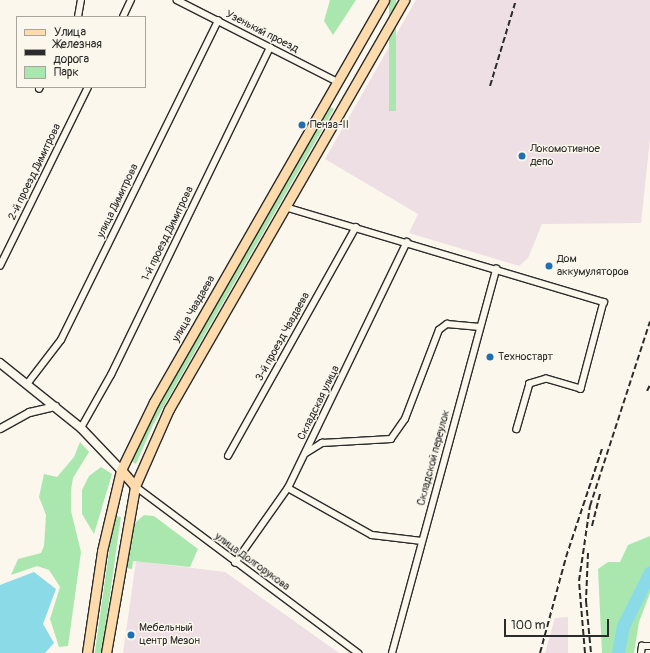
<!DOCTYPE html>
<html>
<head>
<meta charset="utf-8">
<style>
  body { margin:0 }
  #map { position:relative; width:650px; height:653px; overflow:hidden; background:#fbf7ec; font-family:Pangolin,sans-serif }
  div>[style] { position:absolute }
  .built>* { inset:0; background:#eddfe3 }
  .green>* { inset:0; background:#a9e7af; transform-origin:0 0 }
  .water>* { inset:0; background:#8bdae8 }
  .river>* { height:13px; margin:-6.5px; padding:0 6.5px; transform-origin:6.5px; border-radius:6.5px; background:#8bdae8 }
  .roads { filter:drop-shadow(1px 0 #2b2b2b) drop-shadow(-1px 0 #2b2b2b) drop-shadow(0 1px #2b2b2b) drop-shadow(0 -1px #2b2b2b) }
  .minor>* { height:5.5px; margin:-2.75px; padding:0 2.75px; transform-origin:2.75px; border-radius:2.75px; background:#fbf7ec }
  .tertiary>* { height:7px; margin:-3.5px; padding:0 3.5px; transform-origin:3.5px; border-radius:3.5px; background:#fbf7ec }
  .secondary>* { height:8px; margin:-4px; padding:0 4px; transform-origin:4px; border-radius:4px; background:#fbf7ec }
  .primary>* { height:9px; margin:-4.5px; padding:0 4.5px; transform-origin:4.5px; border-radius:4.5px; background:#fedbac }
  .rail>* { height:2px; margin-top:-1px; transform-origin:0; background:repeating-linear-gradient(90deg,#2b2b2b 0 6px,transparent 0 9px) }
  .dots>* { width:11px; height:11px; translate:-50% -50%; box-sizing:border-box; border:2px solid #fbf7ec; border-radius:50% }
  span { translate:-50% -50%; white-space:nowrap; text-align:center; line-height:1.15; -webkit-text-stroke:3px #fbf7ec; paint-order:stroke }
  .street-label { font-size:11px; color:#2b2b2b }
  .poi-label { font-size:11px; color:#2b2b2b }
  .left { translate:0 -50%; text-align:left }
  .legend { position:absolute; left:16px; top:16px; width:130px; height:72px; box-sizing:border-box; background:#fbf7ec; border:1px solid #a8a59f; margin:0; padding:5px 7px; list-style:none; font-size:12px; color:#2b2b2b }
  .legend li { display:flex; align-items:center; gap:8px; height:20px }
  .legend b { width:20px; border:1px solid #a8a59f }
  .scale { position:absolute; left:504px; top:619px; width:105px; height:18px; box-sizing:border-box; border:2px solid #2b2b2b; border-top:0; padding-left:5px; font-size:12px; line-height:14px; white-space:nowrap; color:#2b2b2b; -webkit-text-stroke:3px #fbf7ec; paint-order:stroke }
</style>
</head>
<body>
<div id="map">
  <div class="built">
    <i style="clip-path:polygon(416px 0,650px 0,650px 139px,641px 223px,542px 224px,528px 258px,519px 266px,409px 233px,418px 214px,325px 159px)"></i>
    <i style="clip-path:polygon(136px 561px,225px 572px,339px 653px,123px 653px)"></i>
    <i style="clip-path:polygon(568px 617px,568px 653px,545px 653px,555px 618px)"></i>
  </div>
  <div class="green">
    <i style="clip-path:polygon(330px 0,356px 0,333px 35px,324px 21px)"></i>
    <i style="left:389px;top:0;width:7px;height:111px"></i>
    <i style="clip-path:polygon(329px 106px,334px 109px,153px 425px,136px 464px,131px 461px,151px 417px)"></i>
    <i style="clip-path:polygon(80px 442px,89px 452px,73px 478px,71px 490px,71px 511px,81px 552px,68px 646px,59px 647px,50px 619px,60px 587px,49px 570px,37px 566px,11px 575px,18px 559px,41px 553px,44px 546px,46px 515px,39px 497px,44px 474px,57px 477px,74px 457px)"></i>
    <i style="clip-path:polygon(101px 467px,112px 474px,94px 534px,82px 514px,82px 490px,89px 476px)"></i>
    <i style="clip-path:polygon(144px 515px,154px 516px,198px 549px,190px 567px,133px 561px,132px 569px,125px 568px,135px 523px)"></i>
    <i style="left:114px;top:516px;width:7px;height:139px;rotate:8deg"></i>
    <i style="clip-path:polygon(650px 536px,650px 593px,639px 622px,634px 653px,602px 653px,598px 569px,608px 562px,620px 562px,628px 545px)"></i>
  </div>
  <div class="water">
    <i style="clip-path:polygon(34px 572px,56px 589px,43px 624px,54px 643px,45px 653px,0 653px,0 585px)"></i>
  </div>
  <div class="river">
    <i style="left:618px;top:653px;width:27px;rotate:-80deg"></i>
    <i style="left:623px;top:626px;width:60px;rotate:-63.4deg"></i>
  </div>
  <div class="roads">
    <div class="minor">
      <i style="left:177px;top:0;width:181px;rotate:27deg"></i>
      <i style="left:78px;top:17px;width:17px;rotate:-80deg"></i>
      <i style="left:123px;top:17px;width:19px;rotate:-65deg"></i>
      <i style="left:39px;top:89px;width:2px;rotate:-63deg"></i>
      <i style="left:285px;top:207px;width:333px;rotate:16.6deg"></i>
      <i style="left:604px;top:302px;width:90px;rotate:104.8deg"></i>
      <i style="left:581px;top:389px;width:36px;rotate:-164deg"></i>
      <i style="left:546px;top:379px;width:17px;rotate:163deg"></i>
      <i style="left:530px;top:384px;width:47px;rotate:106.1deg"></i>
      <i style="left:0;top:266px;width:199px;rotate:-63.8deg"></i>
      <i style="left:28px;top:383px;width:54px;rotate:-52.5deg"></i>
      <i style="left:61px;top:340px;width:356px;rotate:-63.8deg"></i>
      <i style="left:81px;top:428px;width:61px;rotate:-60.5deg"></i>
      <i style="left:111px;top:375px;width:364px;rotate:-64.1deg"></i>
      <i style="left:306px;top:453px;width:19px;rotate:-32deg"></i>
      <i style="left:322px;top:443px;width:69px;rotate:-3.3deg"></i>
      <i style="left:391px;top:439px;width:24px;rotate:-55deg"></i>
      <i style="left:405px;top:419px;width:95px;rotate:-69.1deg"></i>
      <i style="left:439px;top:330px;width:10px;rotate:-37deg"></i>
      <i style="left:447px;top:324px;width:33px;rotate:5deg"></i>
      <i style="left:228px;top:456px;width:262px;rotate:-60.8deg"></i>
      <i style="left:135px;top:486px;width:279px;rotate:36.8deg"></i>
      <i style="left:288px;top:488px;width:96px;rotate:29.2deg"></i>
      <i style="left:372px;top:535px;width:50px;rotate:6.8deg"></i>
      <i style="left:235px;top:563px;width:92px;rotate:-54.8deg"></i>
      <i style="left:288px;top:488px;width:273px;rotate:-64.2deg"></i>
      <i style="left:392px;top:653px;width:398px;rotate:-74.8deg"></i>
      <i style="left:641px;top:653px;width:7px;rotate:-82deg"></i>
      <i style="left:642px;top:646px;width:8px"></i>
    </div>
    <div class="tertiary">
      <i style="left:0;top:428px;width:33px;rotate:-29deg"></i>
      <i style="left:29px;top:412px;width:27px;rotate:-13deg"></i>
    </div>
    <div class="secondary">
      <i style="left:0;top:363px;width:104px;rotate:38.7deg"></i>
      <i style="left:81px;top:428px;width:58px;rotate:46.4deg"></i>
    </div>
    <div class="primary">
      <i style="left:121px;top:470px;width:21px;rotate:49deg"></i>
      <i style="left:87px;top:653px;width:103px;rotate:-81.6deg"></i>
      <i style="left:102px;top:551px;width:83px;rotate:-76.8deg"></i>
      <i style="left:121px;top:470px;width:76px;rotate:-64.1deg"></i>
      <i style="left:154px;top:402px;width:463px;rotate:-60.2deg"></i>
      <i style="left:106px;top:653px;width:169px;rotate:-80.1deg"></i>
      <i style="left:135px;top:486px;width:84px;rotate:-66.2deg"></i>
      <i style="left:169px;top:409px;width:472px;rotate:-60.1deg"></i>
    </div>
  </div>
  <div class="rail">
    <i style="left:490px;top:86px;width:90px;rotate:-73.2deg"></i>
    <i style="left:647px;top:391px;width:7px;rotate:-63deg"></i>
    <i style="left:592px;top:526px;width:36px;rotate:-76deg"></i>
    <i style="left:588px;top:553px;width:48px;rotate:92.4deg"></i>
    <i style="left:586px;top:601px;width:52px;rotate:84.5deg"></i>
    <i style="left:540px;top:653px;width:99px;rotate:-74.8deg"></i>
    <i style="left:566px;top:557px;width:114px;rotate:-71.6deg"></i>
    <i style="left:585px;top:653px;width:72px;rotate:-94.8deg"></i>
    <i style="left:579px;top:581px;width:76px;rotate:-81.7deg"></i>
    <i style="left:590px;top:506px;width:194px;rotate:-72deg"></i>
  </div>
  <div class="dots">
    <i style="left:302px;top:125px;background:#1f6fb2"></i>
    <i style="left:522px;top:156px;background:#1f6fb2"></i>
    <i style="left:549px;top:266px;background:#1f6fb2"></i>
    <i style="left:490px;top:357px;background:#1f6fb2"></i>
    <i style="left:131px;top:635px;background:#1f6fb2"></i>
  </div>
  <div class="street-label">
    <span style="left:262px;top:32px;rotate:27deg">Узенький проезд</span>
    <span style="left:35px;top:172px;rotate:-64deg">2-й проезд Димитрова</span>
    <span style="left:118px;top:201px;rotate:-64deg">улица Димитрова</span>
    <span style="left:168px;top:234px;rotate:-64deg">1-й проезд Димитрова</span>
    <span style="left:194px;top:309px;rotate:-60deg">улица Чаадаева</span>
    <span style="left:283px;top:337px;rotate:-61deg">3-й проезд Чаадаева</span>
    <span style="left:319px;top:403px;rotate:-64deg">Складская улица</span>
    <span style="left:434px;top:458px;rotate:-75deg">Складской переулок</span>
    <span style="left:252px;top:562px;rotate:36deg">улица Долгорукова</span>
  </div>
  <div class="poi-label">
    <span class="left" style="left:310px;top:125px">Пенза-II</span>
    <span class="left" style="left:530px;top:156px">Локомотивное<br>депо</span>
    <span class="left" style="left:557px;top:266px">Дом<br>аккумуляторов</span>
    <span class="left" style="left:498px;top:357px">Техностарт</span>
    <span class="left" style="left:139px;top:635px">Мебельный<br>центр Мезон</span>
  </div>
  <ul class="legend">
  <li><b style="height:5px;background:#fedbac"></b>Улица</li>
  <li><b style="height:5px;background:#2b2b2b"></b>Железная дорога</li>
  <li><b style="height:11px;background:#a9e7af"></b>Парк</li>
  </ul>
  <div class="scale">100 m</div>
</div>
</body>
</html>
